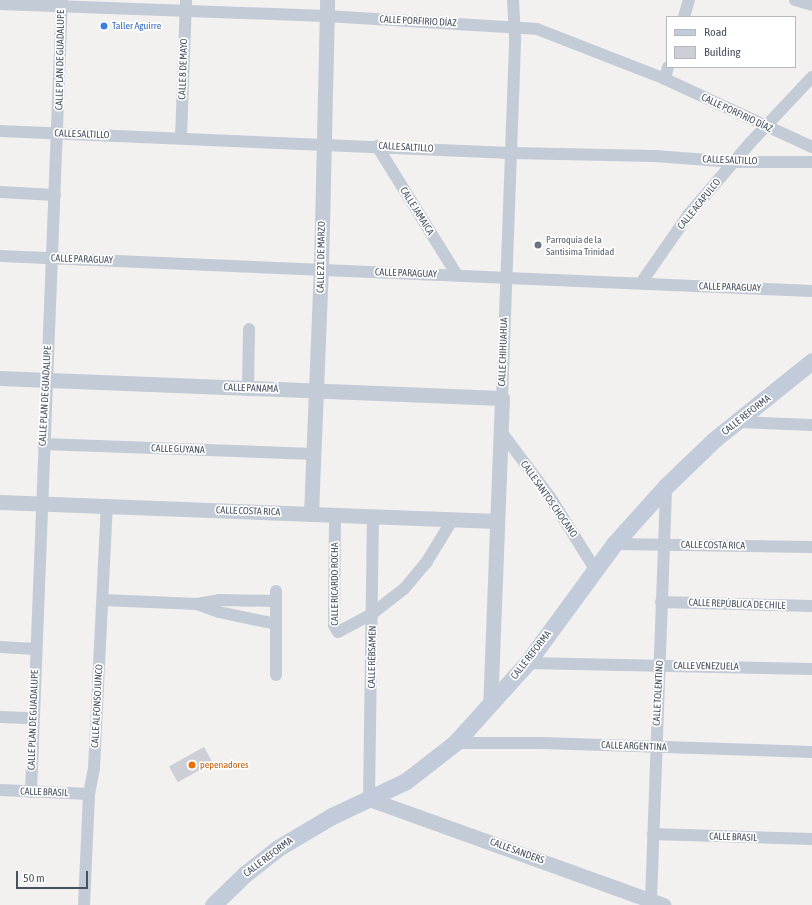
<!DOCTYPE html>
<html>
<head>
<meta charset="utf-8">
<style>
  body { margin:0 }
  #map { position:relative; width:812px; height:905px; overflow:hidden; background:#f3f0f0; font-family:"Asap Condensed",sans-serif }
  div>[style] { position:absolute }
  .building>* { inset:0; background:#cccfd5; transform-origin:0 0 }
  .minor>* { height:12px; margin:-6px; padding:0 6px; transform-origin:6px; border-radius:6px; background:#c3cbd6 }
  .tertiary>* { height:15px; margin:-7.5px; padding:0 7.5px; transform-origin:7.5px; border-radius:7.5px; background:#c3cbd6 }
  .secondary>* { height:17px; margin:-8.5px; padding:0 8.5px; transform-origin:8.5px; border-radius:8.5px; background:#c2cbda }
  .dots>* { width:11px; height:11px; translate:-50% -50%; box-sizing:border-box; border:2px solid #fff; border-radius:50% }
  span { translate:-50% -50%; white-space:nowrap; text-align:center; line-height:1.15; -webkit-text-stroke:3.5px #fff; paint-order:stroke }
  .street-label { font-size:10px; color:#47515f }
  .shop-label { font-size:10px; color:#366cbe }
  .left { translate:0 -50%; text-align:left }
  .worship-label { font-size:10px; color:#5b616d }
  .food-label { font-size:10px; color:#c56008 }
  .legend { position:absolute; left:666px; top:16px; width:130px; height:52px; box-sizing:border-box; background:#fff; border:1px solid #b5b9bf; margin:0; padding:5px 7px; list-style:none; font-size:12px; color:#47515f }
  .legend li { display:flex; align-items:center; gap:8px; height:20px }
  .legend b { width:20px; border:1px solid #b5b9bf }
  .scale { position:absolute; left:16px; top:871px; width:72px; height:18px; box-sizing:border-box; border:2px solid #47515f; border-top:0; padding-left:5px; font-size:12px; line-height:14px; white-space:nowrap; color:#47515f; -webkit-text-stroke:3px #fff; paint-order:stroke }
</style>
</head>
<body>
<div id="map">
  <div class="building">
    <i style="left:204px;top:747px;width:18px;height:40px;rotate:61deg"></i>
  </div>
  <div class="minor">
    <i style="left:795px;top:0;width:18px;rotate:16deg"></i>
    <i style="left:0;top:4px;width:326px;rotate:2.1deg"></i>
    <i style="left:326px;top:16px;width:211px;rotate:3.5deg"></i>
    <i style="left:537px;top:29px;width:137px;rotate:21.3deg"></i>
    <i style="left:665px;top:79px;width:162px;rotate:24.8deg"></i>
    <i style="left:684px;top:17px;width:18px;rotate:-74deg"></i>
    <i style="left:665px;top:79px;width:12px;rotate:-76deg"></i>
    <i style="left:0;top:131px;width:511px;rotate:2.47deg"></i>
    <i style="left:511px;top:153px;width:144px;rotate:1.2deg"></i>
    <i style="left:655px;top:156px;width:79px;rotate:4.3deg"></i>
    <i style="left:734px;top:162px;width:78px"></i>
    <i style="left:181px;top:137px;width:137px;rotate:-87.9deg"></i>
    <i style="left:377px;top:146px;width:152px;rotate:58.2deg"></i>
    <i style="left:0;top:192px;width:55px;rotate:3.1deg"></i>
    <i style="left:0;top:256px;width:813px;rotate:2.47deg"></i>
    <i style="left:641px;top:283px;width:84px;rotate:-55.2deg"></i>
    <i style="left:689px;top:214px;width:95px;rotate:-49.3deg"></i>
    <i style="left:751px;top:142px;width:89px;rotate:-46.8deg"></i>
    <i style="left:248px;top:388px;width:59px;rotate:-89deg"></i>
    <i style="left:502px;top:398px;width:360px;rotate:-87.9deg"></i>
    <i style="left:515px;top:38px;width:38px;rotate:-93deg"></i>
    <i style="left:739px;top:422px;width:73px;rotate:2.4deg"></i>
    <i style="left:500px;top:430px;width:84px;rotate:53.3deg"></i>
    <i style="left:550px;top:497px;width:85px;rotate:58deg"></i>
    <i style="left:43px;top:444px;width:270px;rotate:2.1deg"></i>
    <i style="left:335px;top:515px;width:110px;rotate:90.5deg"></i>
    <i style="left:334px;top:625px;width:8px;rotate:60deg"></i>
    <i style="left:338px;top:632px;width:40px;rotate:-28deg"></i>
    <i style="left:373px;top:613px;width:39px;rotate:-38deg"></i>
    <i style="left:404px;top:589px;width:34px;rotate:-50deg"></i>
    <i style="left:426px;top:563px;width:52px;rotate:-58.5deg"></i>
    <i style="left:614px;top:544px;width:198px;rotate:0.9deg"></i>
    <i style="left:103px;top:600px;width:94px;rotate:2.4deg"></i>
    <i style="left:197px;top:604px;width:22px;rotate:-10deg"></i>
    <i style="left:219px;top:600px;width:57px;rotate:1deg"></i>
    <i style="left:661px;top:602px;width:151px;rotate:1.5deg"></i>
    <i style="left:197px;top:604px;width:23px;rotate:20deg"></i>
    <i style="left:219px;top:612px;width:58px;rotate:11.9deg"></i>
    <i style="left:0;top:647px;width:36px;rotate:3deg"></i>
    <i style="left:527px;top:663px;width:285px;rotate:1.2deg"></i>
    <i style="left:276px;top:675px;width:84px;rotate:-90deg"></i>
    <i style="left:0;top:717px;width:33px;rotate:2deg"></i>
    <i style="left:455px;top:743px;width:87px"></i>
    <i style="left:542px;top:743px;width:270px;rotate:1.9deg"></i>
    <i style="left:0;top:790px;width:89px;rotate:2.6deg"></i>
    <i style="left:31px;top:792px;width:793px;rotate:-87.76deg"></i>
    <i style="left:369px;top:799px;width:283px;rotate:-89.2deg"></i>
    <i style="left:653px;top:834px;width:159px;rotate:1.8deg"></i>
    <i style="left:651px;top:900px;width:414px;rotate:-87.9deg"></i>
    <i style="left:84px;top:905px;width:111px;rotate:-87.4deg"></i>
    <i style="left:89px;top:794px;width:26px;rotate:-79deg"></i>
    <i style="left:94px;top:768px;width:262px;rotate:-87.2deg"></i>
  </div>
  <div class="tertiary">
    <i style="left:0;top:378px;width:502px;rotate:2.28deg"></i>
    <i style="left:502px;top:398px;width:306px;rotate:92.2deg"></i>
    <i style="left:0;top:502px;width:497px;rotate:2.2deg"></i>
    <i style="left:311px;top:514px;width:244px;rotate:-87.7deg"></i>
    <i style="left:321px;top:270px;width:270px;rotate:-88.7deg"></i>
    <i style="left:369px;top:799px;width:313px;rotate:19.8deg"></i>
  </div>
  <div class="secondary">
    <i style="left:213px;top:905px;width:45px;rotate:-44.1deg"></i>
    <i style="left:245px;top:874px;width:42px;rotate:-38.2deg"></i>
    <i style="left:278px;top:848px;width:63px;rotate:-30.7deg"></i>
    <i style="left:332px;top:816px;width:82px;rotate:-25.3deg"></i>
    <i style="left:406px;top:781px;width:62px;rotate:-37.8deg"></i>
    <i style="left:455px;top:743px;width:108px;rotate:-48deg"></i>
    <i style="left:527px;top:663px;width:147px;rotate:-53.8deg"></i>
    <i style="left:614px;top:544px;width:78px;rotate:-48.1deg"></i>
    <i style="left:666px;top:486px;width:68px;rotate:-43.8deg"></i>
    <i style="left:715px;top:439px;width:124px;rotate:-38.8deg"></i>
  </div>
  <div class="dots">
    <i style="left:104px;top:26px;background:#3f7fe0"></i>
    <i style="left:538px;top:245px;background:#6b7280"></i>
    <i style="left:192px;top:765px;background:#e8710a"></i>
  </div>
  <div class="street-label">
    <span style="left:418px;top:21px;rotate:3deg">CALLE PORFIRIO DÍAZ</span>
    <span style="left:60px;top:60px;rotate:-89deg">CALLE PLAN DE GUADALUPE</span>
    <span style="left:183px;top:69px;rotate:-88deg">CALLE 8 DE MAYO</span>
    <span style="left:737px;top:113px;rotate:25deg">CALLE PORFIRIO DÍAZ</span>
    <span style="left:82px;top:134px;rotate:2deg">CALLE SALTILLO</span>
    <span style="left:406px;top:147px;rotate:3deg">CALLE SALTILLO</span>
    <span style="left:730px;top:160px;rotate:2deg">CALLE SALTILLO</span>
    <span style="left:699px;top:204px;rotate:-51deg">CALLE ACAPULCO</span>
    <span style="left:417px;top:211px;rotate:58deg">CALLE JAMAICA</span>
    <span style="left:321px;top:257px;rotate:-89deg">CALLE 21 DE MARZO</span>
    <span style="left:82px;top:259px;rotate:2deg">CALLE PARAGUAY</span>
    <span style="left:406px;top:273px;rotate:2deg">CALLE PARAGUAY</span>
    <span style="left:730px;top:287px;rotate:2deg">CALLE PARAGUAY</span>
    <span style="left:503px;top:352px;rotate:-88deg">CALLE CHIHUAHUA</span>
    <span style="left:251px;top:388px;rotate:2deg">CALLE PANAMÁ</span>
    <span style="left:45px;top:396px;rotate:-87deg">CALLE PLAN DE GUADALUPE</span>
    <span style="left:746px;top:415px;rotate:-38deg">CALLE REFORMA</span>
    <span style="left:178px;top:449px;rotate:2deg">CALLE GUYANA</span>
    <span style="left:549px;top:499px;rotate:55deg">CALLE SANTOS CHOCANO</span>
    <span style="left:248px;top:511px;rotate:2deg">CALLE COSTA RICA</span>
    <span style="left:713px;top:545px;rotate:1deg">CALLE COSTA RICA</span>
    <span style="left:335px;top:584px;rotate:-90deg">CALLE RICARDO ROCHA</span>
    <span style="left:737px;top:604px;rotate:2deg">CALLE REPÚBLICA DE CHILE</span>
    <span style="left:531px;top:655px;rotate:-52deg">CALLE REFORMA</span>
    <span style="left:372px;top:657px;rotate:-89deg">CALLE RÉBSAMEN</span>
    <span style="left:706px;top:666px;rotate:1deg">CALLE VENEZUELA</span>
    <span style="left:658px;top:693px;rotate:-87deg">CALLE TOLENTINO</span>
    <span style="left:97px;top:706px;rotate:-87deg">CALLE ALFONSO JUNCO</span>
    <span style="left:33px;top:720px;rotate:-88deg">CALLE PLAN DE GUADALUPE</span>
    <span style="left:634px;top:746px;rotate:2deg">CALLE ARGENTINA</span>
    <span style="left:44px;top:792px;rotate:2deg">CALLE BRASIL</span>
    <span style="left:733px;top:837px;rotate:2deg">CALLE BRASIL</span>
    <span style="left:517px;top:851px;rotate:20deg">CALLE SANDERS</span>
    <span style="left:268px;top:857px;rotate:-37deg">CALLE REFORMA</span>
  </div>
  <div class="shop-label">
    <span class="left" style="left:112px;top:26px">Taller Aguirre</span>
  </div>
  <div class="worship-label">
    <span class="left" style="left:546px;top:245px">Parroquia de la<br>Santisima Trinidad</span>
  </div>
  <div class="food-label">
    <span class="left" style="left:200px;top:765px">pepenadores</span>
  </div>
  <ul class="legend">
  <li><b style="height:5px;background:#c2cbda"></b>Road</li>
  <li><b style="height:11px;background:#cccfd5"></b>Building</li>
  </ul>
  <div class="scale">50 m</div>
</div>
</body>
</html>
